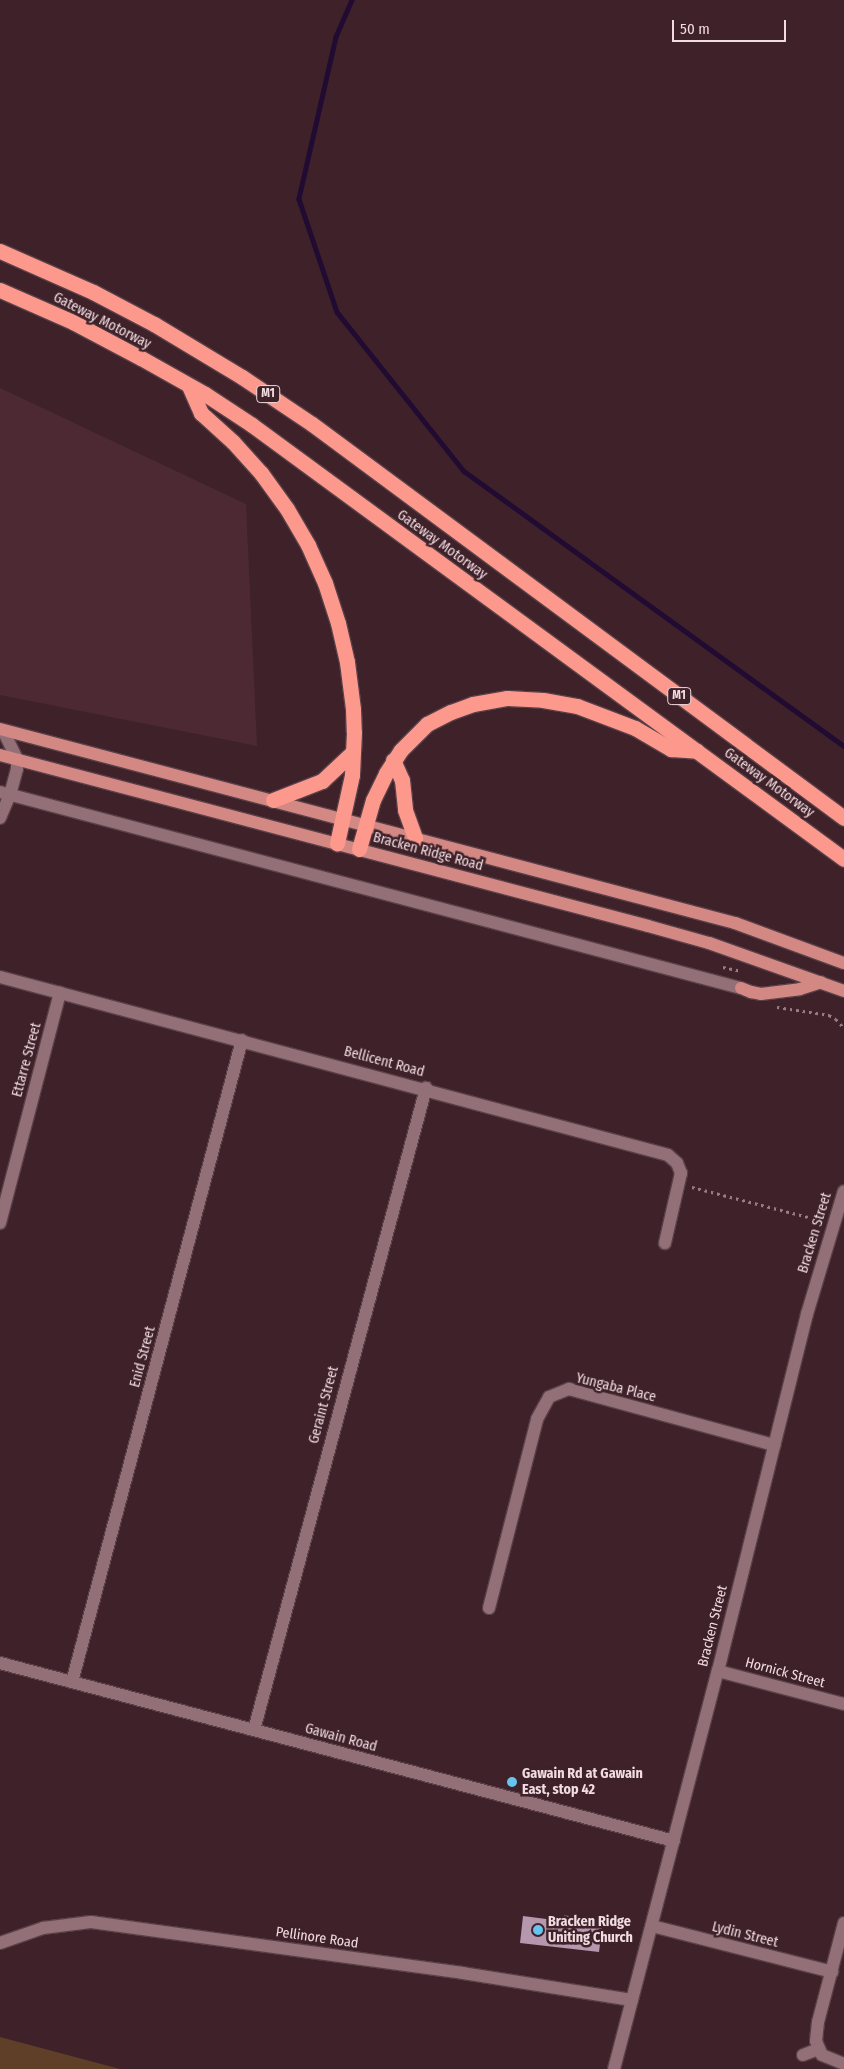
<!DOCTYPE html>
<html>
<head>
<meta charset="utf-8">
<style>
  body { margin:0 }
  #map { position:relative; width:844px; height:2069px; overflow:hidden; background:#3e2129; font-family:"Fira Sans Condensed",sans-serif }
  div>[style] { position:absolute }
  .built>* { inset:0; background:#4d2934 }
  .green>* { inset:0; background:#603f28 }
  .stream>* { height:4.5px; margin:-2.25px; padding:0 2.25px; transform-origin:2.25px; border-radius:2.25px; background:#220b32 }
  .building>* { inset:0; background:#b698ae }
  .path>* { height:2.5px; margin-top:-1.25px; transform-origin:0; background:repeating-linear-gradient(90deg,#967d83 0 2.5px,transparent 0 6.5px) }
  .roads { filter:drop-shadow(1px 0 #594048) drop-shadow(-1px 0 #594048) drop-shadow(0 1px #594048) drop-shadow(0 -1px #594048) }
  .minor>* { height:12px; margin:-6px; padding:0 6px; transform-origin:6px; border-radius:6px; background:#936f78 }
  .tertiary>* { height:12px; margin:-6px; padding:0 6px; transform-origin:6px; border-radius:6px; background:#936f78 }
  .primary>* { height:12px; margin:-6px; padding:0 6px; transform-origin:6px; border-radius:6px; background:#d38884 }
  .motorway>* { height:15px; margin:-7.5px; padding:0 7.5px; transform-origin:7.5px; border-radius:7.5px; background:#fd998c }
  .dots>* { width:14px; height:14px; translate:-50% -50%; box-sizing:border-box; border:2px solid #3e2129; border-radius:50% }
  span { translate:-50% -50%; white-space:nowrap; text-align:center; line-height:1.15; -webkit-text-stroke:5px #3e2129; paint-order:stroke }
  .shield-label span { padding:1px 4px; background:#3e2129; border:1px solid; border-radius:4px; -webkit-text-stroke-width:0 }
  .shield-label { font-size:12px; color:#f1dce1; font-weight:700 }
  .street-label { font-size:14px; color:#f1dce1 }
  .poi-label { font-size:14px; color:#f1dce1; font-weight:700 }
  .left { translate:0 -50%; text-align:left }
  .scale { position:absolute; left:672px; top:20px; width:114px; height:22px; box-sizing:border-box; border:2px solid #f1dce1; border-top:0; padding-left:6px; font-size:15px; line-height:18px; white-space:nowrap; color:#f1dce1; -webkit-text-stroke:4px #3e2129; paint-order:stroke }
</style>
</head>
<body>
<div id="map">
  <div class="built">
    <i style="clip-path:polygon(0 388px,246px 504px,257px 746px,0 695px)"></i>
  </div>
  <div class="green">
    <i style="clip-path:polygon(0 2037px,120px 2069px,0 2069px)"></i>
  </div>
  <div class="stream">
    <i style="left:352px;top:0;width:40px;rotate:113.4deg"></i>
    <i style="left:336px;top:37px;width:166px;rotate:102.9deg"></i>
    <i style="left:299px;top:199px;width:119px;rotate:71.4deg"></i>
    <i style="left:337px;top:312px;width:203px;rotate:51.4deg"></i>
    <i style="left:464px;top:471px;width:469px;rotate:35.9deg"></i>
  </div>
  <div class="building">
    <i style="clip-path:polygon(562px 1915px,603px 1921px,599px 1952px,520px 1943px,523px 1916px,562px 1921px)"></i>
  </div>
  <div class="path">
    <i style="left:723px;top:967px;width:19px;rotate:12deg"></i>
    <i style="left:777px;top:1007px;width:53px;rotate:8.7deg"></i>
    <i style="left:829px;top:1015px;width:8px;rotate:30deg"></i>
    <i style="left:836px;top:1019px;width:12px;rotate:48deg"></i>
    <i style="left:692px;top:1187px;width:128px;rotate:14.5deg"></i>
  </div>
  <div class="roads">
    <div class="minor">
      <i style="left:0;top:792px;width:766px;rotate:14.82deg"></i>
      <i style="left:0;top:818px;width:25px;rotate:-67deg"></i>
      <i style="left:10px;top:795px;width:27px;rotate:-75deg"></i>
      <i style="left:17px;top:769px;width:10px;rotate:-90deg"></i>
      <i style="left:17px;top:759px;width:32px;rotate:-116deg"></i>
      <i style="left:0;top:977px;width:691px;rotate:14.92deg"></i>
      <i style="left:668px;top:1155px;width:12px;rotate:42deg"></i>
      <i style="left:677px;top:1163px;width:11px;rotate:68deg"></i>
      <i style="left:681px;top:1173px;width:72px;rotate:102.9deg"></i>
      <i style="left:0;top:1223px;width:238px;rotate:-75.4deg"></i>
      <i style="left:489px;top:1608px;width:195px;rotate:-75.7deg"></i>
      <i style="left:537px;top:1419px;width:25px;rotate:-61deg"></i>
      <i style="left:549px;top:1397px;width:22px;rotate:-22deg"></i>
      <i style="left:569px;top:1389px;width:213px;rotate:15.3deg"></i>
      <i style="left:718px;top:1671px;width:130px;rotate:14.7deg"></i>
      <i style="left:72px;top:1682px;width:664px;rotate:-75.17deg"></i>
      <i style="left:254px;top:1730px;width:665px;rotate:-75deg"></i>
      <i style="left:844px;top:1923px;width:102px;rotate:104.7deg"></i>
      <i style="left:818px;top:2022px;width:19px;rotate:96deg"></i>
      <i style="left:816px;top:2041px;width:15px;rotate:67deg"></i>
      <i style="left:822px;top:2055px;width:24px;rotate:22deg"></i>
      <i style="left:652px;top:1926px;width:186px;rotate:14.3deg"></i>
      <i style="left:0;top:1943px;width:46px;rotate:-19.2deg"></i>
      <i style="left:43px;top:1928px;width:48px;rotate:-7.1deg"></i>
      <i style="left:91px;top:1922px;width:375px;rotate:7.8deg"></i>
      <i style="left:463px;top:1973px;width:171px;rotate:9.1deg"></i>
      <i style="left:803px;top:2055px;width:17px;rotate:-21deg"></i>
    </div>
    <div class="tertiary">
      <i style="left:0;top:1663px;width:697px;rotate:14.79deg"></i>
      <i style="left:614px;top:2069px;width:411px;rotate:-75.4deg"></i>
      <i style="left:718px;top:1671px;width:368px;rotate:-76deg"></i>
      <i style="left:807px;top:1314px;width:128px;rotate:-73.3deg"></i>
    </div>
    <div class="primary">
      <i style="left:0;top:729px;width:760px;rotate:14.79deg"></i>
      <i style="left:735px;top:923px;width:116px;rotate:20.2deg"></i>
      <i style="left:0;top:755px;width:670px;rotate:14.78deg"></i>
      <i style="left:648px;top:926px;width:63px;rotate:15.6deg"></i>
      <i style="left:709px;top:943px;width:143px;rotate:19.6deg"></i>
      <i style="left:741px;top:988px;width:11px;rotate:22deg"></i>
      <i style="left:751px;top:992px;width:10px;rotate:11deg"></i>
      <i style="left:761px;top:994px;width:39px;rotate:-7deg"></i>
      <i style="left:800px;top:989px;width:22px;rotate:-18deg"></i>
    </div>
    <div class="motorway">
      <i style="left:0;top:251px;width:102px;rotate:23.8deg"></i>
      <i style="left:93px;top:292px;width:69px;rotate:27.7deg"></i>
      <i style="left:154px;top:324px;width:103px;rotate:31.1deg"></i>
      <i style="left:242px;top:377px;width:84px;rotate:33.9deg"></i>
      <i style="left:312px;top:424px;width:662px;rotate:36.52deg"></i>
      <i style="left:0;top:290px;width:80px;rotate:23.7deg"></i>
      <i style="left:73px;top:322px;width:77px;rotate:27.9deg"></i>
      <i style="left:141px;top:358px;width:73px;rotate:29.4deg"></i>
      <i style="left:205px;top:394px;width:56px;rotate:33.4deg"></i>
      <i style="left:252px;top:425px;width:734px;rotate:36.25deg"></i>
      <i style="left:189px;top:386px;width:30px;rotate:66deg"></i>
      <i style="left:201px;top:413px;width:43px;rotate:42.2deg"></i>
      <i style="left:233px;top:442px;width:42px;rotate:47.9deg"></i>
      <i style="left:261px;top:473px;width:44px;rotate:54.2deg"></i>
      <i style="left:287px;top:509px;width:42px;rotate:59.7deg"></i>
      <i style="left:308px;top:545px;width:42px;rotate:65.9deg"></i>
      <i style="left:325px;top:583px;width:42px;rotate:72deg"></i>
      <i style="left:338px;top:623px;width:40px;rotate:77deg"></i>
      <i style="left:347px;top:662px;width:47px;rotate:82.7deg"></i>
      <i style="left:353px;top:709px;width:23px;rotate:88deg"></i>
      <i style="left:354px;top:732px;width:43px;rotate:92.7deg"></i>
      <i style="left:352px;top:775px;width:70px;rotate:102.4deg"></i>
      <i style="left:393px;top:760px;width:22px;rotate:66deg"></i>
      <i style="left:402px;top:780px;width:30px;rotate:84deg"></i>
      <i style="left:405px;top:810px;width:30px;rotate:70deg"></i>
      <i style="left:273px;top:800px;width:53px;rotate:-21.2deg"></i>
      <i style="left:322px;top:781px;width:42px;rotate:-43.1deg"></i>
      <i style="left:359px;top:849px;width:51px;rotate:-74.1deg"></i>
      <i style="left:373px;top:800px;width:30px;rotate:-64deg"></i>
      <i style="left:386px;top:773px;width:27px;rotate:-57deg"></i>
      <i style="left:401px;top:750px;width:37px;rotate:-45deg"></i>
      <i style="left:427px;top:724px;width:27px;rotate:-27deg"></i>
      <i style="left:451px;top:712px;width:23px;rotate:-20deg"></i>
      <i style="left:473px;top:704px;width:35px;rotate:-10deg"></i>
      <i style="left:507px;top:698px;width:36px;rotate:3deg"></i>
      <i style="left:543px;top:700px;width:35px;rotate:10deg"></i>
      <i style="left:577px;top:706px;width:62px;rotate:20.8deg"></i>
      <i style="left:635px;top:728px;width:42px;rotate:30.3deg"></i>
      <i style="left:671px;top:749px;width:26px;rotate:4deg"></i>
    </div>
  </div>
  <div class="dots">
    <i style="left:512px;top:1782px;background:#66c4ef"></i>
    <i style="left:538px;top:1930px;background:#66c4ef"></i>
  </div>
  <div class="shield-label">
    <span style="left:268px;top:394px">M1</span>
    <span style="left:679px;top:696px">M1</span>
  </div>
  <div class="street-label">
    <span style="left:102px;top:321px;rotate:27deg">Gateway Motorway</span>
    <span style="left:442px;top:545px;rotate:36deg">Gateway Motorway</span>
    <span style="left:769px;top:783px;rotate:36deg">Gateway Motorway</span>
    <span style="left:428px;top:852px;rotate:15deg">Bracken Ridge Road</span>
    <span style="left:27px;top:1060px;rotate:-75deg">Ettarre Street</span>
    <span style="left:384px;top:1062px;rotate:15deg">Bellicent Road</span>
    <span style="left:815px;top:1233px;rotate:-73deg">Bracken Street</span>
    <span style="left:143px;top:1357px;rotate:-75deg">Enid Street</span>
    <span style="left:616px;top:1388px;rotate:14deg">Yungaba Place</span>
    <span style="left:324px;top:1405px;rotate:-75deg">Geraint Street</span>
    <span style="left:713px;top:1626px;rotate:-76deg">Bracken Street</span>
    <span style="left:785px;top:1673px;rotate:15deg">Hornick Street</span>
    <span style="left:341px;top:1738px;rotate:15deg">Gawain Road</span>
    <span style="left:745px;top:1935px;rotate:14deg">Lydin Street</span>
    <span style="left:317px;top:1938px;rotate:8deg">Pellinore Road</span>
  </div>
  <div class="poi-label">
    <span class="left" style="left:522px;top:1782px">Gawain Rd at Gawain<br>East, stop 42</span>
    <span class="left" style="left:548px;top:1930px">Bracken Ridge<br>Uniting Church</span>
  </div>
  <div class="scale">50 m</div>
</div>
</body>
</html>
